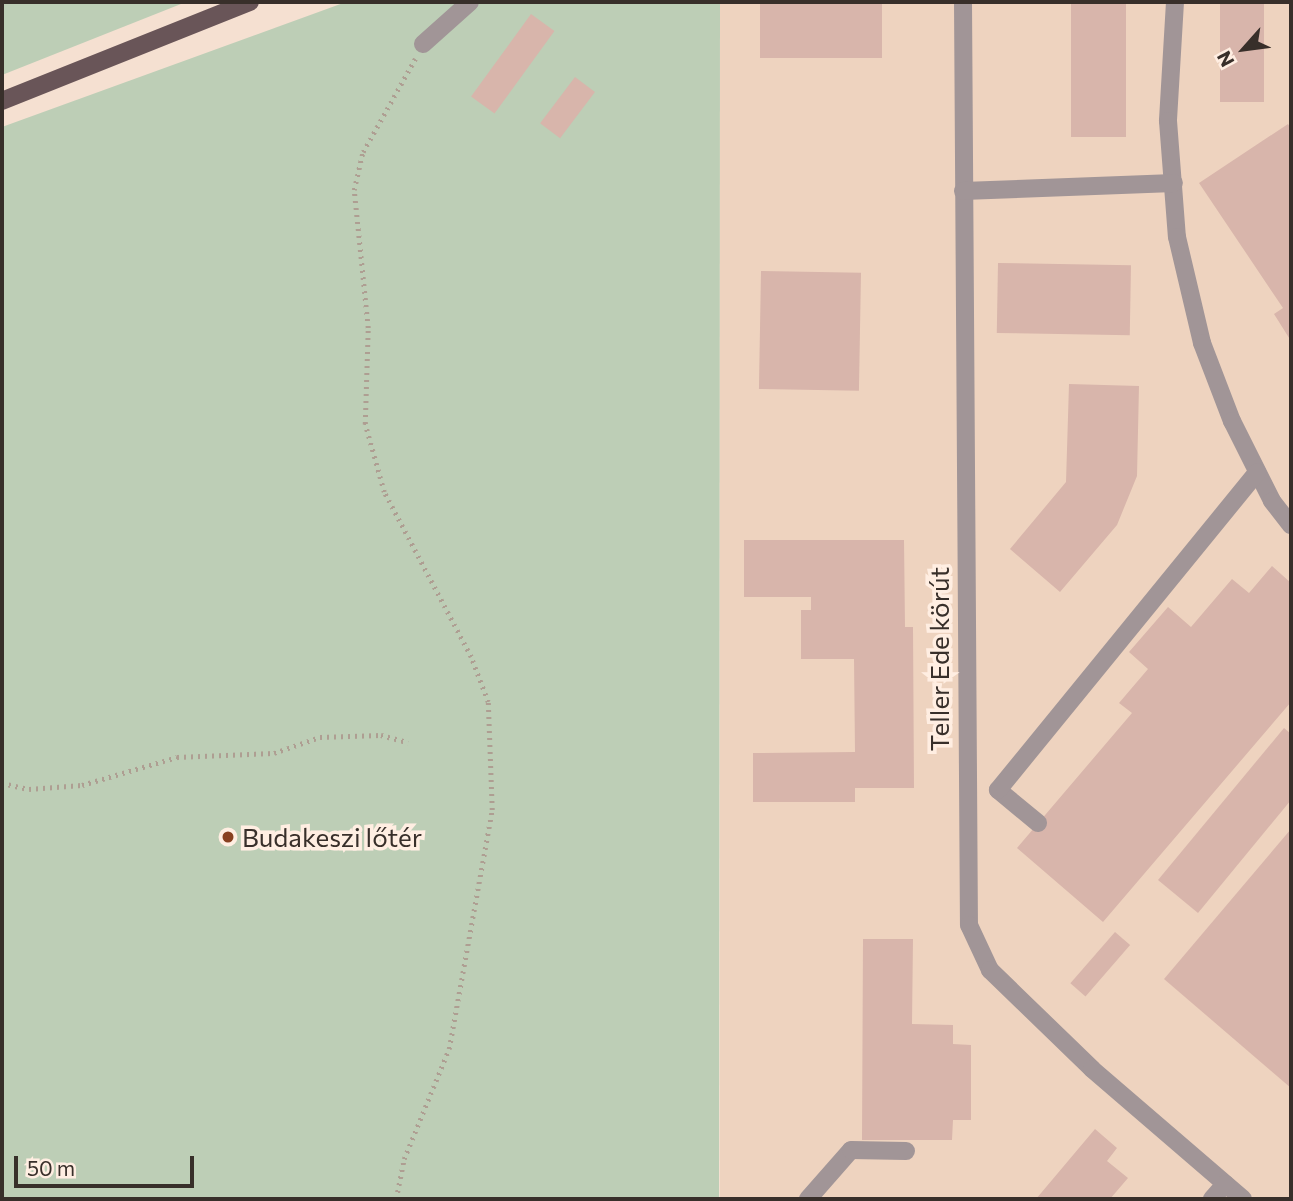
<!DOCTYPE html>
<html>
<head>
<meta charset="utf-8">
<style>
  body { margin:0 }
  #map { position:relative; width:1293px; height:1201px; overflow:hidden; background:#f5e0d1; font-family:Commissioner,sans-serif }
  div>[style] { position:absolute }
  .built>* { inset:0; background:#eed3bf; transform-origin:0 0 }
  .green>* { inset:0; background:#bdceb6 }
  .building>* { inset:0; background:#d8b5ab; transform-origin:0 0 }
  .path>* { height:4.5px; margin-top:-2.25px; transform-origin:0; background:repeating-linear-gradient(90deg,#ae9e92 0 2px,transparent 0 7px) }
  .minor>* { height:18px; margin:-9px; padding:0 9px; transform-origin:9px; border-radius:9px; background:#a19597 }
  .major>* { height:18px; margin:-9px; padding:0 9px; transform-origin:9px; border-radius:9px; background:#695558 }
  .dots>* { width:19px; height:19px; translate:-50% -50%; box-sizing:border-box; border:4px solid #ffeee2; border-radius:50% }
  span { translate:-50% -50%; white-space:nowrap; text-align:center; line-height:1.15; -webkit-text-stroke:7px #ffeee2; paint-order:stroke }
  .street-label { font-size:26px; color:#382f2a }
  .poi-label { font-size:26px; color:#382f2a }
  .left { translate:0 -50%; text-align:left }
  .frame { position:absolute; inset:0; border:4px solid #382f2a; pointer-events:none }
  .north { position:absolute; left:1209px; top:14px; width:70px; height:70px; -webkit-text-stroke:5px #ffeee2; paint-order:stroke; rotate:242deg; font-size:19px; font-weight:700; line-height:28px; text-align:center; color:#382f2a }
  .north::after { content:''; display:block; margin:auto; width:24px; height:32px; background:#382f2a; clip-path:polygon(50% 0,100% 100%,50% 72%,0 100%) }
  .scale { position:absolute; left:14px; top:1156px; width:180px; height:32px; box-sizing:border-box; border:4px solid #382f2a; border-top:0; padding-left:9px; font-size:21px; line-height:24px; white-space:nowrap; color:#382f2a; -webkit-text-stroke:5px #ffeee2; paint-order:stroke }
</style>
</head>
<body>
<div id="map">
  <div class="built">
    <i style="left:720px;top:2px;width:571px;height:1197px"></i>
  </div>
  <div class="green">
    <i style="clip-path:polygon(2px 2px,186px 2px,2px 75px)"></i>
    <i style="clip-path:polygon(346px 2px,720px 2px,719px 1199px,2px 1199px,2px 127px)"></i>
  </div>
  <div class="building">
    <i style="left:760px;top:2px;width:122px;height:56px"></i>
    <i style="left:1071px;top:2px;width:55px;height:135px"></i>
    <i style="left:1220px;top:2px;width:44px;height:100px"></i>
    <i style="left:531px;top:14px;width:29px;height:102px;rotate:36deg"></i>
    <i style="left:575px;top:77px;width:25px;height:58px;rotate:37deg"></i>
    <i style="clip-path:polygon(1288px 124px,1291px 129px,1291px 341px,1274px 314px,1283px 308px,1199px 183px)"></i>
    <i style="left:998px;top:263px;width:133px;height:70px;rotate:1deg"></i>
    <i style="left:761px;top:271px;width:100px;height:118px;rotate:1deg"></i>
    <i style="clip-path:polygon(1069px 384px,1139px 386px,1137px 476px,1117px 525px,1060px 592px,1010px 549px,1066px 482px)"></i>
    <i style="clip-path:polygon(744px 540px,904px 540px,905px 627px,913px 627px,914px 788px,855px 788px,855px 802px,753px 802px,753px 753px,855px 752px,854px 659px,801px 659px,801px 610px,811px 610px,811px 597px,744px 597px)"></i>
    <i style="clip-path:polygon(1272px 566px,1291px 583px,1291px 702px,1103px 922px,1017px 848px,1132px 713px,1119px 703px,1148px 669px,1129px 652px,1168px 607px,1191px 627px,1232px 579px,1249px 593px)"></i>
    <i style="clip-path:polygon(1284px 728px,1291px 734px,1291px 800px,1198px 913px,1158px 880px)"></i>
    <i style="clip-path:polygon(1291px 829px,1291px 1088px,1164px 979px)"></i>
    <i style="left:1115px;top:932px;width:20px;height:68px;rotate:41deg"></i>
    <i style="clip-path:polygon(863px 939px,913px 939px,912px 1024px,953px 1025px,953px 1044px,971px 1045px,971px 1120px,953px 1120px,952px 1140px,862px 1140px)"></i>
    <i style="clip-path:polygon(1095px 1129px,1117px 1148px,1107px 1161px,1128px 1178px,1110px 1199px,1036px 1199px)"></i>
  </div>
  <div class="path">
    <i style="left:2px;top:783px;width:28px;rotate:13deg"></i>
    <i style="left:29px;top:789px;width:53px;rotate:-4.3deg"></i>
    <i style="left:82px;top:785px;width:99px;rotate:-16.4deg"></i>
    <i style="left:177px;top:757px;width:97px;rotate:-2.4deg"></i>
    <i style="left:274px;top:753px;width:49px;rotate:-19.2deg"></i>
    <i style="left:320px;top:737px;width:61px;rotate:-1.9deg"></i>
    <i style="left:381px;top:735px;width:28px;rotate:15deg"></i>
    <i style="left:396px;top:1199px;width:41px;rotate:-78.7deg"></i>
    <i style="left:404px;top:1159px;width:119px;rotate:-67.8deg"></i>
    <i style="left:449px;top:1049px;width:243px;rotate:-79.8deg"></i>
    <i style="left:492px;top:810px;width:108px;rotate:-92.1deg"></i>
    <i style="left:488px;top:702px;width:48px;rotate:-110.7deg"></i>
    <i style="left:471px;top:657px;width:187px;rotate:-117.8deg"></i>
    <i style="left:384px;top:492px;width:71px;rotate:-105.6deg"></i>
    <i style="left:365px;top:424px;width:96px;rotate:-88.2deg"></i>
    <i style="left:368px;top:328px;width:139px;rotate:-95.8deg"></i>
    <i style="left:354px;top:190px;width:39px;rotate:-77deg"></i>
    <i style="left:363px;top:152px;width:107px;rotate:-60.8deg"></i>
  </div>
  <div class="minor">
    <i style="left:963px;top:2px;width:923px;rotate:89.63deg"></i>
    <i style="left:969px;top:925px;width:50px;rotate:65deg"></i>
    <i style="left:990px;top:970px;width:142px;rotate:44.1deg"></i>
    <i style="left:1092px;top:1069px;width:199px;rotate:40.7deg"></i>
    <i style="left:1175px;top:2px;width:119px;rotate:93.4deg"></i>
    <i style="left:1168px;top:121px;width:116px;rotate:85.6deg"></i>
    <i style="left:1177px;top:237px;width:109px;rotate:76.7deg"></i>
    <i style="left:1202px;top:343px;width:84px;rotate:69deg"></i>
    <i style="left:1232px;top:421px;width:89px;rotate:63.4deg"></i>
    <i style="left:1272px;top:501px;width:31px;rotate:52deg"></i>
    <i style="left:423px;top:44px;width:63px;rotate:-41.8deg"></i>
    <i style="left:963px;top:191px;width:211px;rotate:-2.2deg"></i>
    <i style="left:1038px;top:823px;width:52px;rotate:-140.5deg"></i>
    <i style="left:998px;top:790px;width:410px;rotate:-50.8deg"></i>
    <i style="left:808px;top:1199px;width:65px;rotate:-48.7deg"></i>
    <i style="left:851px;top:1150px;width:55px;rotate:1deg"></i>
    <i style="left:1212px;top:1199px;width:20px;rotate:-49deg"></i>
  </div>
  <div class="major">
    <i style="left:2px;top:101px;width:267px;rotate:-21.8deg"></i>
  </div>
  <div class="dots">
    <i style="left:228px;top:837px;background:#884020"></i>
  </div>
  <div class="street-label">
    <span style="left:939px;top:659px;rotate:-90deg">Teller Ede körút</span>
  </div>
  <div class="poi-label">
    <span class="left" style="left:242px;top:837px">Budakeszi lőtér</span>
  </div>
  <div class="frame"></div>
  <div class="north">N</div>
  <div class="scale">50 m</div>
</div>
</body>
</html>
